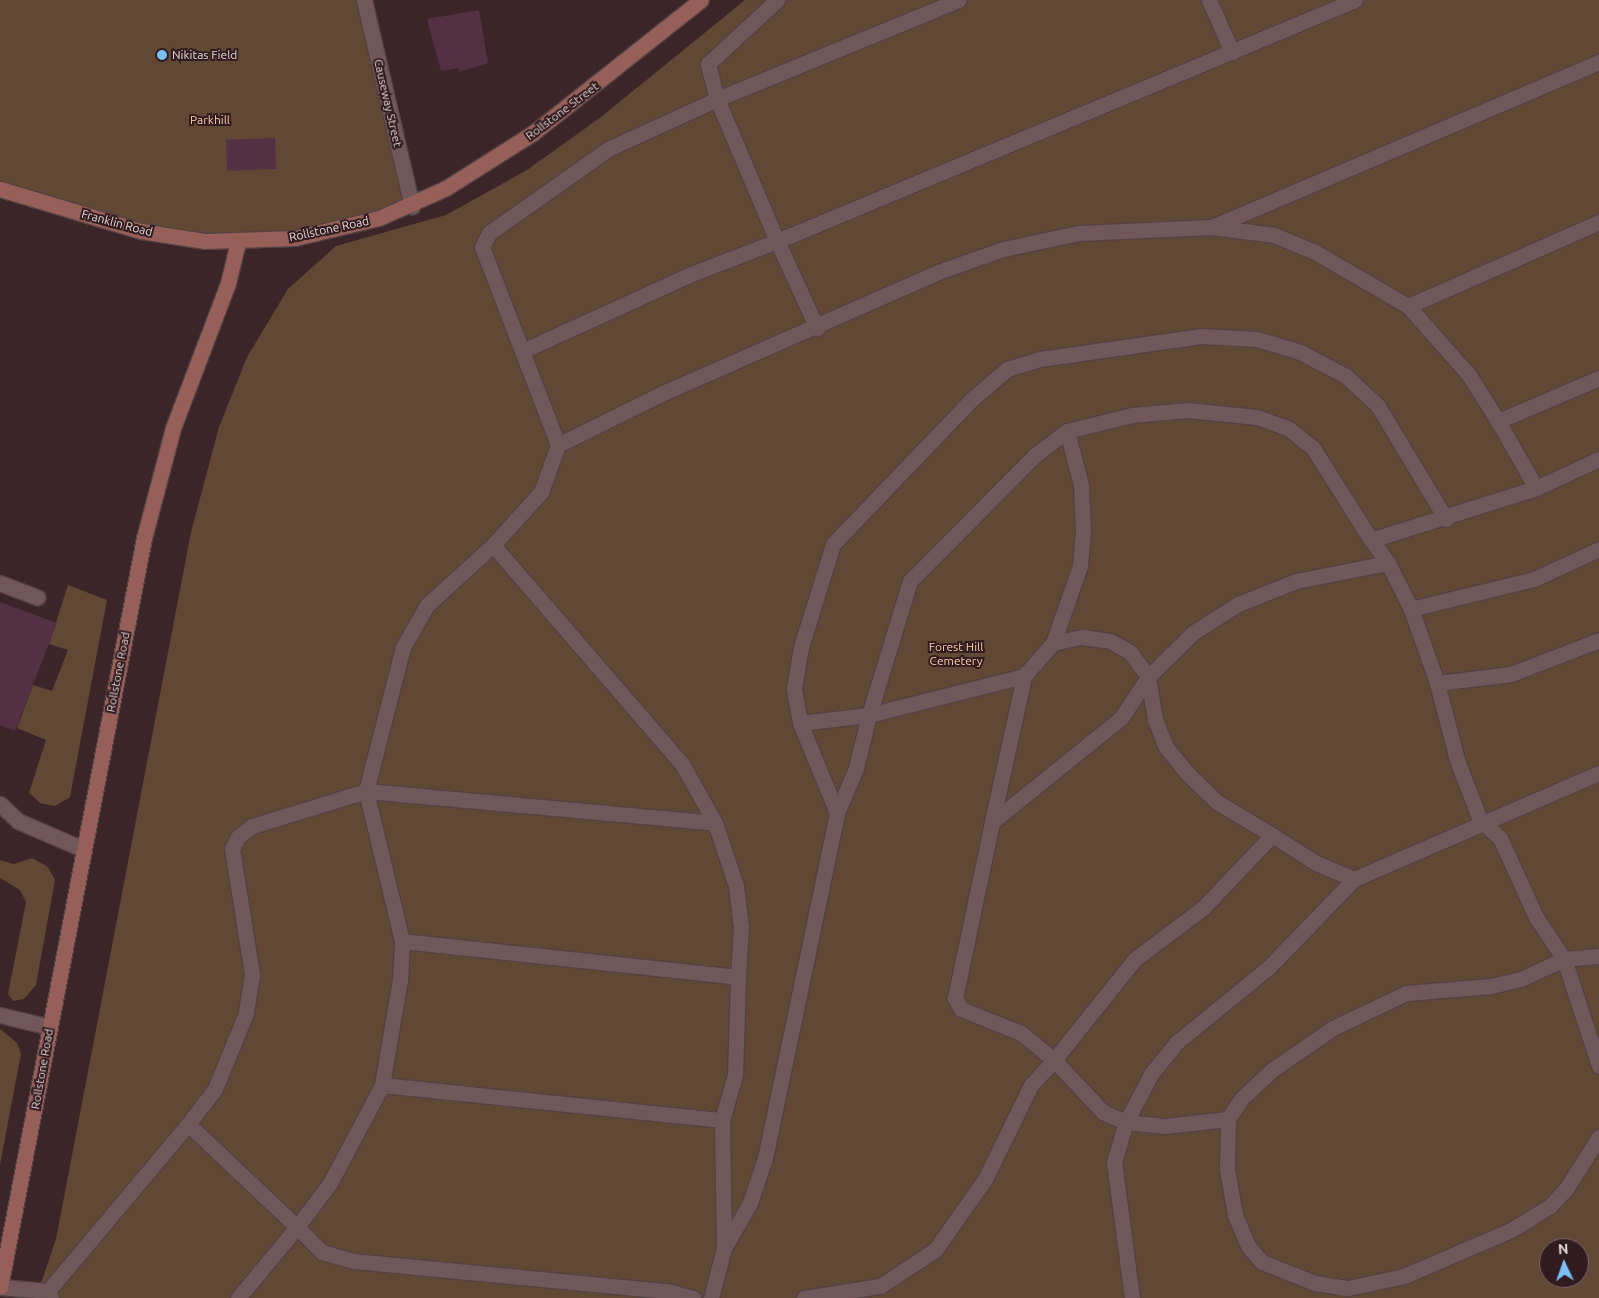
<!DOCTYPE html>
<html>
<head>
<meta charset="utf-8">
<style>
  body { margin:0 }
  #map { position:relative; width:1599px; height:1298px; overflow:hidden; background:#3b2528; font-family:Ubuntu,sans-serif }
  div>[style] { position:absolute }
  .green>* { inset:0; background:#604834 }
  .building>* { inset:0; background:#533044; transform-origin:0 0 }
  .roads { filter:drop-shadow(1px 0 #544244) drop-shadow(-1px 0 #544244) drop-shadow(0 1px #544244) drop-shadow(0 -1px #544244) }
  .lane>* { height:15px; margin:-7.5px; padding:0 7.5px; transform-origin:7.5px; border-radius:7.5px; background:#71575a }
  .street>* { height:15px; margin:-7.5px; padding:0 7.5px; transform-origin:7.5px; border-radius:7.5px; background:#71575a }
  .secondary>* { height:15px; margin:-7.5px; padding:0 7.5px; transform-origin:7.5px; border-radius:7.5px; background:#966059 }
  .dots>* { width:14px; height:14px; translate:-50% -50%; box-sizing:border-box; border:2px solid #301b1e; border-radius:50% }
  span { translate:-50% -50%; white-space:nowrap; text-align:center; line-height:1.15; -webkit-text-stroke:4px #301b1e; paint-order:stroke }
  .poi-label { font-size:12px; color:#e6d7d9 }
  .left { translate:0 -50%; text-align:left }
  .street-label { font-size:12px; color:#e6d7d9 }
  .park-label { font-size:12px; color:#fed0ab }
  .north { position:absolute; left:1539px; top:1238px; width:50px; height:50px; box-sizing:border-box; background:#301b1e; border:1px solid #796669; border-radius:50%; rotate:357deg; font-size:14px; font-weight:700; line-height:20px; text-align:center; color:#e6d7d9 }
  .north::after { content:''; display:block; margin:auto; width:18px; height:22px; background:#7bbef8; clip-path:polygon(50% 0,100% 100%,50% 72%,0 100%) }
</style>
</head>
<body>
<div id="map">
  <div class="green">
    <i style="clip-path:polygon(0 0,364px 0,412px 206px,353px 225px,205px 241px,0 189px)"></i>
    <i style="clip-path:polygon(evenodd,745px 0,1599px 0,1599px 1298px,36px 1298px,56px 1239px,191px 532px,219px 427px,247px 357px,288px 289px,336px 246px,446px 215px,527px 170px,601px 117px,745px 0,1549px 1248px,1579px 1248px,1579px 1278px,1549px 1278px,1549px 1248px)"></i>
    <i style="clip-path:polygon(68px 585px,107px 600px,70px 797px,55px 806px,40px 803px,29px 793px,46px 740px,17px 728px,33px 685px,52px 691px,68px 650px,49px 644px)"></i>
    <i style="clip-path:polygon(32px 858px,48px 867px,55px 880px,36px 985px,24px 999px,13px 1001px,8px 994px,26px 902px,20px 890px,0 878px,0 860px,14px 864px)"></i>
    <i style="clip-path:polygon(0 1029px,17px 1043px,21px 1054px,0 1165px)"></i>
  </div>
  <div class="building">
    <i style="clip-path:polygon(479px 10px,488px 63px,459px 72px,459px 68px,441px 71px,427px 19px)"></i>
    <i style="left:275px;top:138px;width:31px;height:49px;rotate:88deg"></i>
    <i style="clip-path:polygon(0 602px,57px 623px,15px 731px,0 725px)"></i>
  </div>
  <div class="roads">
    <div class="lane">
      <i style="left:777px;top:0;width:94px;rotate:137.2deg"></i>
      <i style="left:708px;top:64px;width:36px;rotate:76deg"></i>
      <i style="left:717px;top:99px;width:261px;rotate:-22.3deg"></i>
      <i style="left:1209px;top:0;width:57px;rotate:66.1deg"></i>
      <i style="left:1212px;top:227px;width:421px;rotate:-23.1deg"></i>
      <i style="left:1408px;top:306px;width:209px;rotate:-23.7deg"></i>
      <i style="left:817px;top:328px;width:96px;rotate:-114.7deg"></i>
      <i style="left:777px;top:241px;width:626px;rotate:-22.63deg"></i>
      <i style="left:522px;top:351px;width:111px;rotate:-111deg"></i>
      <i style="left:482px;top:247px;width:16px;rotate:-63deg"></i>
      <i style="left:489px;top:233px;width:146px;rotate:-35.2deg"></i>
      <i style="left:608px;top:149px;width:120px;rotate:-24.6deg"></i>
      <i style="left:717px;top:99px;width:154px;rotate:67.1deg"></i>
      <i style="left:777px;top:241px;width:94px;rotate:158.9deg"></i>
      <i style="left:689px;top:275px;width:183px;rotate:155.5deg"></i>
      <i style="left:522px;top:351px;width:101px;rotate:69deg"></i>
      <i style="left:1599px;top:378px;width:110px;rotate:156.9deg"></i>
      <i style="left:1498px;top:421px;width:77px;rotate:60.4deg"></i>
      <i style="left:1536px;top:488px;width:69px;rotate:-24.7deg"></i>
      <i style="left:1067px;top:431px;width:67px;rotate:-13.8deg"></i>
      <i style="left:1132px;top:415px;width:56px;rotate:-5.1deg"></i>
      <i style="left:1188px;top:410px;width:69px;rotate:5.8deg"></i>
      <i style="left:1257px;top:417px;width:33px;rotate:20deg"></i>
      <i style="left:1288px;top:428px;width:32px;rotate:39deg"></i>
      <i style="left:1313px;top:448px;width:109px;rotate:57.8deg"></i>
      <i style="left:493px;top:545px;width:72px;rotate:-47.8deg"></i>
      <i style="left:541px;top:492px;width:50px;rotate:-70.1deg"></i>
      <i style="left:558px;top:445px;width:119px;rotate:-26.4deg"></i>
      <i style="left:665px;top:392px;width:298px;rotate:-23.7deg"></i>
      <i style="left:938px;top:272px;width:69px;rotate:-19.5deg"></i>
      <i style="left:1003px;top:249px;width:78px;rotate:-11.9deg"></i>
      <i style="left:1079px;top:233px;width:132px;rotate:-2.6deg"></i>
      <i style="left:1211px;top:227px;width:64px;rotate:7.2deg"></i>
      <i style="left:1274px;top:235px;width:44px;rotate:22.5deg"></i>
      <i style="left:1315px;top:252px;width:108px;rotate:30.1deg"></i>
      <i style="left:1408px;top:306px;width:92px;rotate:48.5deg"></i>
      <i style="left:1469px;top:375px;width:54px;rotate:57.8deg"></i>
      <i style="left:1599px;top:549px;width:72px;rotate:155.2deg"></i>
      <i style="left:1534px;top:579px;width:127px;rotate:166.3deg"></i>
      <i style="left:1411px;top:609px;width:78px;rotate:70.6deg"></i>
      <i style="left:1437px;top:683px;width:75px;rotate:-6.9deg"></i>
      <i style="left:1511px;top:674px;width:94px;rotate:-21.1deg"></i>
      <i style="left:1388px;top:563px;width:51px;rotate:63.4deg"></i>
      <i style="left:0;top:583px;width:40px;rotate:21deg"></i>
      <i style="left:1053px;top:643px;width:44px;rotate:131.3deg"></i>
      <i style="left:1024px;top:676px;width:160px;rotate:165.9deg"></i>
      <i style="left:869px;top:715px;width:140px;rotate:-73deg"></i>
      <i style="left:910px;top:581px;width:177px;rotate:-45.2deg"></i>
      <i style="left:1035px;top:455px;width:40px;rotate:-37deg"></i>
      <i style="left:1067px;top:431px;width:56px;rotate:75.5deg"></i>
      <i style="left:1081px;top:485px;width:46px;rotate:87.5deg"></i>
      <i style="left:1083px;top:531px;width:35px;rotate:95deg"></i>
      <i style="left:1080px;top:566px;width:82px;rotate:109.3deg"></i>
      <i style="left:1053px;top:643px;width:30px;rotate:-12deg"></i>
      <i style="left:1082px;top:637px;width:28px;rotate:8deg"></i>
      <i style="left:1110px;top:641px;width:23px;rotate:29deg"></i>
      <i style="left:1130px;top:652px;width:31px;rotate:54deg"></i>
      <i style="left:1148px;top:677px;width:64px;rotate:-44.4deg"></i>
      <i style="left:1194px;top:632px;width:52px;rotate:-32.5deg"></i>
      <i style="left:1238px;top:604px;width:62px;rotate:-21.6deg"></i>
      <i style="left:1296px;top:581px;width:94px;rotate:-11.1deg"></i>
      <i style="left:1388px;top:563px;width:29px;rotate:-126deg"></i>
      <i style="left:1371px;top:540px;width:173px;rotate:-17.5deg"></i>
      <i style="left:1437px;top:683px;width:80px;rotate:75.4deg"></i>
      <i style="left:1457px;top:760px;width:64px;rotate:69deg"></i>
      <i style="left:1480px;top:820px;width:27px;rotate:42deg"></i>
      <i style="left:1500px;top:838px;width:87px;rotate:65.5deg"></i>
      <i style="left:1536px;top:917px;width:50px;rotate:56.3deg"></i>
      <i style="left:1564px;top:959px;width:35px;rotate:-5deg"></i>
      <i style="left:800px;top:723px;width:69px;rotate:-6.6deg"></i>
      <i style="left:869px;top:715px;width:55px;rotate:103.8deg"></i>
      <i style="left:856px;top:768px;width:49px;rotate:112.9deg"></i>
      <i style="left:837px;top:813px;width:97px;rotate:-112.3deg"></i>
      <i style="left:800px;top:723px;width:35px;rotate:-100deg"></i>
      <i style="left:794px;top:689px;width:43px;rotate:-80.5deg"></i>
      <i style="left:801px;top:647px;width:108px;rotate:-72.7deg"></i>
      <i style="left:833px;top:544px;width:199px;rotate:-46.2deg"></i>
      <i style="left:971px;top:400px;width:48px;rotate:-40.7deg"></i>
      <i style="left:1007px;top:369px;width:34px;rotate:-17deg"></i>
      <i style="left:1040px;top:359px;width:163px;rotate:-8.1deg"></i>
      <i style="left:1201px;top:336px;width:56px;rotate:3.1deg"></i>
      <i style="left:1257px;top:339px;width:45px;rotate:16.8deg"></i>
      <i style="left:1300px;top:352px;width:52px;rotate:27.6deg"></i>
      <i style="left:1346px;top:376px;width:44px;rotate:43.2deg"></i>
      <i style="left:1378px;top:406px;width:132px;rotate:59deg"></i>
      <i style="left:0;top:804px;width:25px;rotate:43deg"></i>
      <i style="left:18px;top:821px;width:71px;rotate:23.3deg"></i>
      <i style="left:992px;top:822px;width:149px;rotate:-77.6deg"></i>
      <i style="left:1354px;top:879px;width:267px;rotate:-23.4deg"></i>
      <i style="left:402px;top:941px;width:154px;rotate:-103.5deg"></i>
      <i style="left:366px;top:791px;width:350px;rotate:5.2deg"></i>
      <i style="left:0;top:1015px;width:51px;rotate:13.5deg"></i>
      <i style="left:1599px;top:1066px;width:113px;rotate:-108.1deg"></i>
      <i style="left:1564px;top:959px;width:47px;rotate:155.1deg"></i>
      <i style="left:1521px;top:979px;width:31px;rotate:167deg"></i>
      <i style="left:1491px;top:986px;width:85px;rotate:175.3deg"></i>
      <i style="left:1406px;top:993px;width:81px;rotate:154.4deg"></i>
      <i style="left:1333px;top:1028px;width:74px;rotate:145.5deg"></i>
      <i style="left:1272px;top:1070px;width:41px;rotate:137deg"></i>
      <i style="left:1242px;top:1098px;width:25px;rotate:124deg"></i>
      <i style="left:1228px;top:1119px;width:50px;rotate:91.1deg"></i>
      <i style="left:1227px;top:1169px;width:47px;rotate:80.1deg"></i>
      <i style="left:1235px;top:1215px;width:34px;rotate:67deg"></i>
      <i style="left:1248px;top:1246px;width:21px;rotate:49deg"></i>
      <i style="left:1262px;top:1262px;width:57px;rotate:21.6deg"></i>
      <i style="left:1315px;top:1283px;width:33px;rotate:9deg"></i>
      <i style="left:1348px;top:1288px;width:57px;rotate:-12.1deg"></i>
      <i style="left:1404px;top:1276px;width:116px;rotate:-23.3deg"></i>
      <i style="left:1511px;top:1230px;width:46px;rotate:-31.6deg"></i>
      <i style="left:1550px;top:1206px;width:23px;rotate:-47deg"></i>
      <i style="left:1566px;top:1189px;width:62px;rotate:-57.6deg"></i>
      <i style="left:382px;top:1085px;width:342px;rotate:5.9deg"></i>
      <i style="left:722px;top:1120px;width:47px;rotate:-73.9deg"></i>
      <i style="left:735px;top:1075px;width:98px;rotate:-88.2deg"></i>
      <i style="left:722px;top:1120px;width:128px;rotate:89.1deg"></i>
      <i style="left:724px;top:1248px;width:52px;rotate:-60deg"></i>
      <i style="left:750px;top:1203px;width:47px;rotate:-71.6deg"></i>
      <i style="left:765px;top:1158px;width:352px;rotate:-78.2deg"></i>
      <i style="left:0;top:1287px;width:48px;rotate:4.8deg"></i>
      <i style="left:48px;top:1291px;width:8px;rotate:67deg"></i>
      <i style="left:48px;top:1291px;width:218px;rotate:-50deg"></i>
      <i style="left:188px;top:1124px;width:150px;rotate:43.4deg"></i>
      <i style="left:297px;top:1227px;width:55px;rotate:-53.1deg"></i>
      <i style="left:330px;top:1183px;width:111px;rotate:-62deg"></i>
      <i style="left:382px;top:1085px;width:107px;rotate:-80.3deg"></i>
      <i style="left:400px;top:980px;width:39px;rotate:-87deg"></i>
      <i style="left:402px;top:941px;width:338px;rotate:6.1deg"></i>
      <i style="left:738px;top:977px;width:50px;rotate:-86.6deg"></i>
      <i style="left:741px;top:927px;width:41px;rotate:-97deg"></i>
      <i style="left:736px;top:886px;width:66px;rotate:-108.4deg"></i>
      <i style="left:715px;top:823px;width:68px;rotate:-119.2deg"></i>
      <i style="left:682px;top:764px;width:289px;rotate:-130.8deg"></i>
      <i style="left:493px;top:545px;width:89px;rotate:137.7deg"></i>
      <i style="left:427px;top:605px;width:48px;rotate:119.7deg"></i>
      <i style="left:403px;top:647px;width:149px;rotate:104.4deg"></i>
      <i style="left:366px;top:791px;width:119px;rotate:162.9deg"></i>
      <i style="left:252px;top:826px;width:18px;rotate:142deg"></i>
      <i style="left:238px;top:837px;width:13px;rotate:117deg"></i>
      <i style="left:232px;top:849px;width:127px;rotate:80.9deg"></i>
      <i style="left:252px;top:974px;width:39px;rotate:99deg"></i>
      <i style="left:246px;top:1013px;width:82px;rotate:112.2deg"></i>
      <i style="left:215px;top:1089px;width:44px;rotate:127.6deg"></i>
      <i style="left:238px;top:1298px;width:92px;rotate:-50.3deg"></i>
      <i style="left:297px;top:1227px;width:35px;rotate:45deg"></i>
      <i style="left:322px;top:1252px;width:33px;rotate:16deg"></i>
      <i style="left:354px;top:1261px;width:314px;rotate:5.5deg"></i>
      <i style="left:667px;top:1291px;width:27px;rotate:15deg"></i>
      <i style="left:711px;top:1298px;width:52px;rotate:-75.4deg"></i>
      <i style="left:804px;top:1298px;width:77px;rotate:-9deg"></i>
      <i style="left:880px;top:1286px;width:66px;rotate:-33.2deg"></i>
      <i style="left:935px;top:1250px;width:87px;rotate:-54.8deg"></i>
      <i style="left:985px;top:1179px;width:105px;rotate:-63.9deg"></i>
      <i style="left:1031px;top:1085px;width:34px;rotate:-47deg"></i>
      <i style="left:1054px;top:1060px;width:43px;rotate:-140.7deg"></i>
      <i style="left:1021px;top:1033px;width:65px;rotate:-158.2deg"></i>
      <i style="left:961px;top:1009px;width:13px;rotate:-119deg"></i>
      <i style="left:955px;top:998px;width:180px;rotate:-78.1deg"></i>
      <i style="left:992px;top:822px;width:166px;rotate:-38.9deg"></i>
      <i style="left:1121px;top:718px;width:49px;rotate:-56.6deg"></i>
      <i style="left:1148px;top:677px;width:43px;rotate:80.5deg"></i>
      <i style="left:1155px;top:719px;width:30px;rotate:69deg"></i>
      <i style="left:1166px;top:747px;width:35px;rotate:51deg"></i>
      <i style="left:1188px;top:774px;width:40px;rotate:44deg"></i>
      <i style="left:1217px;top:802px;width:64px;rotate:31deg"></i>
      <i style="left:1272px;top:835px;width:52px;rotate:32.5deg"></i>
      <i style="left:1316px;top:863px;width:41px;rotate:22.8deg"></i>
      <i style="left:1354px;top:879px;width:122px;rotate:134deg"></i>
      <i style="left:1269px;top:967px;width:119px;rotate:140.8deg"></i>
      <i style="left:1177px;top:1042px;width:41px;rotate:129.1deg"></i>
      <i style="left:1151px;top:1074px;width:54px;rotate:117.5deg"></i>
      <i style="left:1126px;top:1122px;width:25px;rotate:-157deg"></i>
      <i style="left:1103px;top:1112px;width:71px;rotate:-133.3deg"></i>
      <i style="left:1054px;top:1060px;width:129px;rotate:-51.3deg"></i>
      <i style="left:1135px;top:959px;width:85px;rotate:-36.9deg"></i>
      <i style="left:1203px;top:908px;width:100px;rotate:-46.6deg"></i>
      <i style="left:1132px;top:1298px;width:137px;rotate:-97.5deg"></i>
      <i style="left:1114px;top:1162px;width:42px;rotate:-73.3deg"></i>
      <i style="left:1126px;top:1122px;width:39px;rotate:6deg"></i>
      <i style="left:1165px;top:1126px;width:63px;rotate:-6.3deg"></i>
    </div>
    <div class="street">
      <i style="left:364px;top:0;width:212px;rotate:76.9deg"></i>
    </div>
    <div class="secondary">
      <i style="left:0;top:189px;width:147px;rotate:16.6deg"></i>
      <i style="left:141px;top:231px;width:65px;rotate:8.9deg"></i>
      <i style="left:205px;top:241px;width:90px;rotate:-1.9deg"></i>
      <i style="left:295px;top:238px;width:86px;rotate:-13.4deg"></i>
      <i style="left:379px;top:218px;width:73px;rotate:-24.1deg"></i>
      <i style="left:446px;top:188px;width:103px;rotate:-32.3deg"></i>
      <i style="left:533px;top:133px;width:214px;rotate:-38.4deg"></i>
      <i style="left:0;top:1287px;width:763px;rotate:-79.12deg"></i>
      <i style="left:144px;top:538px;width:114px;rotate:-75.2deg"></i>
      <i style="left:173px;top:428px;width:155px;rotate:-69.2deg"></i>
      <i style="left:228px;top:283px;width:42px;rotate:-76.3deg"></i>
    </div>
  </div>
  <div class="dots">
    <i style="left:162px;top:55px;background:#7bbef8"></i>
  </div>
  <div class="poi-label">
    <span class="left" style="left:172px;top:55px">Nikitas Field</span>
  </div>
  <div class="street-label">
    <span style="left:388px;top:103px;rotate:77deg">Causeway Street</span>
    <span style="left:562px;top:111px;rotate:-37deg">Rollstone Street</span>
    <span style="left:117px;top:223px;rotate:15deg">Franklin Road</span>
    <span style="left:329px;top:229px;rotate:-12deg">Rollstone Road</span>
    <span style="left:118px;top:672px;rotate:-79deg">Rollstone Road</span>
    <span style="left:42px;top:1069px;rotate:-80deg">Rollstone Road</span>
  </div>
  <div class="park-label">
    <span style="left:210px;top:120px">Parkhill</span>
    <span style="left:956px;top:654px">Forest Hill<br>Cemetery</span>
  </div>
  <div class="north">N</div>
</div>
</body>
</html>
